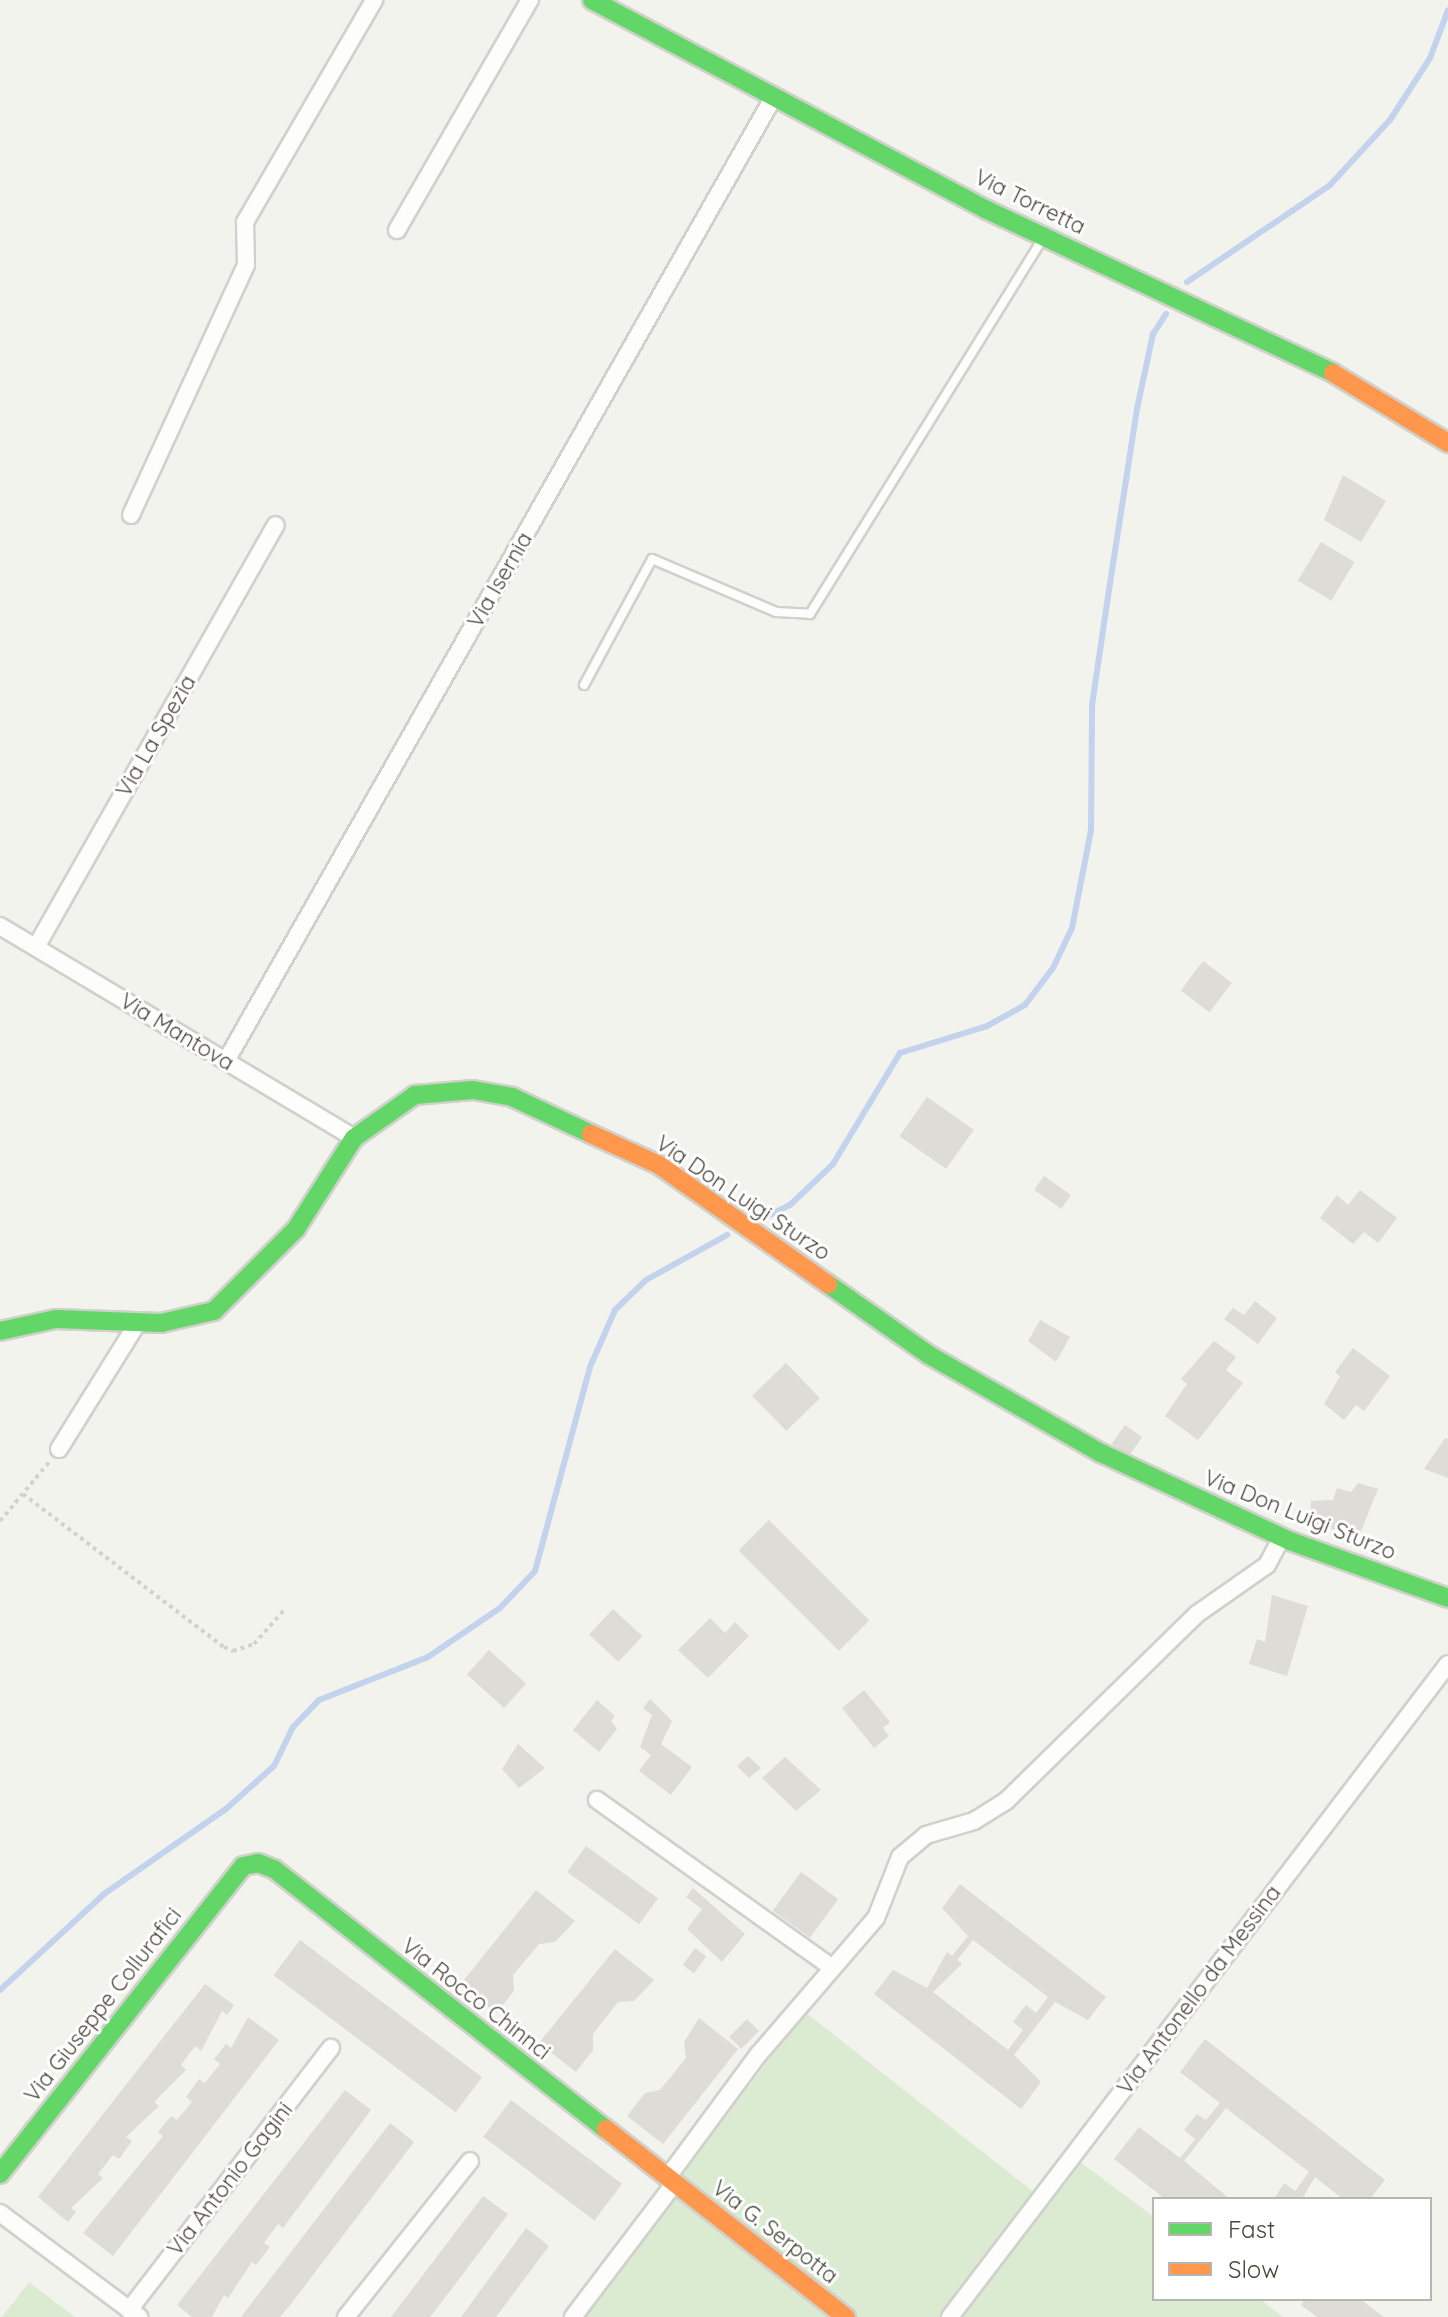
<!DOCTYPE html>
<html>
<head>
<meta charset="utf-8">
<style>
  body { margin:0 }
  #map { position:relative; width:1448px; height:2317px; overflow:hidden; background:#f3f3ee; font-family:Quicksand,sans-serif }
  div>[style] { position:absolute }
  .green>* { inset:0; background:#dbebd1 }
  .stream>* { height:6px; margin:-3px; padding:0 3px; transform-origin:3px; border-radius:3px; background:#c3d2ed }
  .building>* { inset:0; background:#dddcd7; transform-origin:0 0 }
  .path>* { height:4px; margin-top:-2px; transform-origin:0; background:repeating-linear-gradient(90deg,#d3d3cc 0 4px,transparent 0 8px) }
  .roads { filter:drop-shadow(2px 0 #d1d1cc) drop-shadow(-2px 0 #d1d1cc) drop-shadow(0 2px #d1d1cc) drop-shadow(0 -2px #d1d1cc) }
  .lane>* { height:8px; margin:-4px; padding:0 4px; transform-origin:4px; border-radius:4px; background:#fdfdfc }
  .street>* { height:16px; margin:-8px; padding:0 8px; transform-origin:8px; border-radius:8px; background:#fdfdfc }
  .fast>* { height:18px; margin:-9px; padding:0 9px; transform-origin:9px; border-radius:9px; background:#63d668 }
  .slow>* { height:18px; margin:-9px; padding:0 9px; transform-origin:9px; border-radius:9px; background:#ff974d }
  span { translate:-50% -50%; white-space:nowrap; text-align:center; line-height:1.15; -webkit-text-stroke:6px #fff; paint-order:stroke }
  .street-label { font-size:22px; color:#49473a }
  .legend { position:absolute; left:1152px; top:2197px; width:280px; height:104px; box-sizing:border-box; background:#fff; border:2px solid #b6b5b0; margin:0; padding:10px 14px; list-style:none; font-size:24px; color:#49473a }
  .legend li { display:flex; align-items:center; gap:16px; height:40px }
  .legend b { width:40px; border:2px solid #b6b5b0 }
</style>
</head>
<body>
<div id="map">
  <div class="green">
    <i style="clip-path:polygon(805px 2012px,1040px 2197px,1072px 2156px,1154px 2217px,1154px 2299px,1260px 2299px,1283px 2317px,573px 2317px)"></i>
    <i style="clip-path:polygon(29px 2282px,75px 2317px,2px 2317px)"></i>
  </div>
  <div class="stream">
    <i style="left:1187px;top:282px;width:173px;rotate:-34.1deg"></i>
    <i style="left:1330px;top:185px;width:88px;rotate:-47.3deg"></i>
    <i style="left:1390px;top:120px;width:74px;rotate:-57.2deg"></i>
    <i style="left:1430px;top:58px;width:51px;rotate:-69.4deg"></i>
    <i style="left:764px;top:1218px;width:29px;rotate:-27deg"></i>
    <i style="left:790px;top:1205px;width:59px;rotate:-43.6deg"></i>
    <i style="left:833px;top:1164px;width:130px;rotate:-58.9deg"></i>
    <i style="left:900px;top:1053px;width:91px;rotate:-17.2deg"></i>
    <i style="left:987px;top:1026px;width:43px;rotate:-28.9deg"></i>
    <i style="left:1025px;top:1005px;width:46px;rotate:-52.9deg"></i>
    <i style="left:1053px;top:968px;width:44px;rotate:-64.6deg"></i>
    <i style="left:1072px;top:928px;width:100px;rotate:-79deg"></i>
    <i style="left:1091px;top:830px;width:125px;rotate:-89.5deg"></i>
    <i style="left:1092px;top:705px;width:116px;rotate:-81.6deg"></i>
    <i style="left:1109px;top:590px;width:183px;rotate:-81.2deg"></i>
    <i style="left:1137px;top:409px;width:77px;rotate:-78deg"></i>
    <i style="left:1153px;top:334px;width:24px;rotate:-57deg"></i>
    <i style="left:0;top:1990px;width:142px;rotate:-42.7deg"></i>
    <i style="left:104px;top:1894px;width:149px;rotate:-34.9deg"></i>
    <i style="left:226px;top:1809px;width:64px;rotate:-41.9deg"></i>
    <i style="left:274px;top:1766px;width:43px;rotate:-64deg"></i>
    <i style="left:293px;top:1727px;width:37px;rotate:-46deg"></i>
    <i style="left:319px;top:1700px;width:117px;rotate:-21.5deg"></i>
    <i style="left:428px;top:1657px;width:87px;rotate:-34.2deg"></i>
    <i style="left:500px;top:1608px;width:51px;rotate:-46.6deg"></i>
    <i style="left:535px;top:1571px;width:211px;rotate:-74.9deg"></i>
    <i style="left:590px;top:1367px;width:62px;rotate:-66.3deg"></i>
    <i style="left:615px;top:1310px;width:43px;rotate:-44.1deg"></i>
    <i style="left:646px;top:1280px;width:93px;rotate:-29.1deg"></i>
  </div>
  <div class="building">
    <i style="clip-path:polygon(1343px 475px,1386px 501px,1361px 542px,1324px 520px)"></i>
    <i style="left:1321px;top:542px;width:39px;height:45px;rotate:31deg"></i>
    <i style="left:1203px;top:961px;width:36px;height:37px;rotate:37deg"></i>
    <i style="left:927px;top:1097px;width:57px;height:48px;rotate:35deg"></i>
    <i style="left:1044px;top:1176px;width:33px;height:17px;rotate:35deg"></i>
    <i style="clip-path:polygon(1360px 1190px,1397px 1218px,1378px 1243px,1364px 1232px,1353px 1244px,1320px 1218px,1337px 1195px,1348px 1205px)"></i>
    <i style="clip-path:polygon(1255px 1301px,1277px 1318px,1258px 1344px,1224px 1319px,1233px 1308px,1244px 1315px)"></i>
    <i style="clip-path:polygon(1040px 1320px,1070px 1337px,1056px 1362px,1028px 1341px)"></i>
    <i style="clip-path:polygon(1214px 1341px,1236px 1357px,1226px 1370px,1243px 1383px,1198px 1440px,1165px 1416px,1187px 1384px,1181px 1379px)"></i>
    <i style="clip-path:polygon(1353px 1348px,1390px 1376px,1364px 1411px,1356px 1405px,1344px 1420px,1324px 1404px,1340px 1376px,1335px 1372px)"></i>
    <i style="left:786px;top:1363px;width:49px;height:47px;rotate:46deg"></i>
    <i style="left:1125px;top:1425px;width:21px;height:23px;rotate:35deg"></i>
    <i style="clip-path:polygon(1445px 1438px,1448px 1439px,1448px 1478px,1424px 1469px)"></i>
    <i style="clip-path:polygon(1358px 1483px,1378px 1489px,1361px 1531px,1350px 1528px,1348px 1534px,1310px 1522px,1311px 1501px,1333px 1500px,1337px 1488px,1351px 1492px)"></i>
    <i style="left:769px;top:1520px;width:142px;height:43px;rotate:45deg"></i>
    <i style="clip-path:polygon(1272px 1595px,1308px 1606px,1287px 1676px,1249px 1664px,1257px 1639px,1265px 1642px)"></i>
    <i style="left:613px;top:1609px;width:40px;height:35px;rotate:43deg"></i>
    <i style="clip-path:polygon(710px 1618px,725px 1633px,735px 1622px,749px 1636px,708px 1678px,678px 1650px)"></i>
    <i style="left:489px;top:1650px;width:50px;height:33px;rotate:42deg"></i>
    <i style="clip-path:polygon(864px 1690px,890px 1722px,883px 1728px,889px 1736px,874px 1748px,842px 1708px)"></i>
    <i style="clip-path:polygon(650px 1699px,672px 1721px,661px 1744px,692px 1767px,671px 1795px,639px 1771px,651px 1755px,640px 1747px,652px 1715px,643px 1708px)"></i>
    <i style="clip-path:polygon(597px 1700px,615px 1716px,611px 1721px,617px 1729px,599px 1752px,573px 1730px)"></i>
    <i style="clip-path:polygon(518px 1744px,545px 1768px,519px 1788px,502px 1769px)"></i>
    <i style="clip-path:polygon(748px 1756px,761px 1768px,749px 1778px,737px 1766px)"></i>
    <i style="clip-path:polygon(785px 1757px,821px 1790px,796px 1811px,762px 1778px)"></i>
    <i style="left:586px;top:1846px;width:89px;height:32px;rotate:36deg"></i>
    <i style="left:801px;top:1872px;width:46px;height:48px;rotate:36deg"></i>
    <i style="clip-path:polygon(evenodd,960px 1884px,1106px 1997px,1088px 2020px,1055px 2002px,1014px 2055px,1041px 2082px,1021px 2109px,874px 1994px,893px 1970px,927px 1988px,947px 1952px,952px 1956px,968px 1936px,942px 1908px,960px 1884px,973px 1940px,1048px 1997px,1036px 2013px,1026px 2005px,1013px 2022px,1023px 2030px,1008px 2050px,933px 1992px,962px 1964px,957px 1960px,973px 1940px)"></i>
    <i style="clip-path:polygon(693px 1888px,745px 1934px,722px 1962px,687px 1929px,702px 1909px,686px 1897px)"></i>
    <i style="clip-path:polygon(536px 1890px,575px 1921px,555px 1942px,539px 1944px,513px 1975px,514px 1991px,496px 2013px,460px 1985px)"></i>
    <i style="left:300px;top:1940px;width:228px;height:44px;rotate:37deg"></i>
    <i style="left:695px;top:1948px;width:14px;height:21px;rotate:36deg"></i>
    <i style="clip-path:polygon(615px 1949px,654px 1980px,634px 2001px,618px 2002px,593px 2034px,593px 2050px,576px 2072px,539px 2043px)"></i>
    <i style="clip-path:polygon(205px 1984px,234px 2005px,227px 2015px,222px 2011px,201px 2051px,195px 2046px,181px 2065px,186px 2070px,154px 2102px,159px 2106px,126px 2137px,132px 2141px,119px 2159px,113px 2155px,98px 2174px,103px 2178px,71px 2208px,76px 2212px,68px 2222px,38px 2197px)"></i>
    <i style="clip-path:polygon(248px 2017px,279px 2040px,113px 2256px,83px 2233px,163px 2136px,158px 2132px,171px 2116px,177px 2120px,192px 2102px,186px 2097px,199px 2079px,205px 2083px,220px 2064px,214px 2059px,226px 2044px,231px 2048px)"></i>
    <i style="clip-path:polygon(699px 2018px,738px 2049px,663px 2144px,627px 2116px,645px 2093px,660px 2090px,686px 2058px,684px 2042px)"></i>
    <i style="left:747px;top:2019px;width:17px;height:25px;rotate:45deg"></i>
    <i style="clip-path:polygon(1205px 2039px,1385px 2180px,1370px 2199px,1343px 2199px,1315px 2177px,1302px 2199px,1274px 2199px,1284px 2183px,1295px 2191px,1309px 2172px,1226px 2108px,1184px 2161px,1230px 2199px,1165px 2199px,1114px 2159px,1139px 2127px,1180px 2158px,1195px 2139px,1184px 2130px,1197px 2114px,1206px 2120px,1220px 2103px,1180px 2072px)"></i>
    <i style="clip-path:polygon(345px 2090px,371px 2110px,283px 2228px,278px 2224px,264px 2243px,270px 2247px,256px 2265px,252px 2262px,228px 2298px,224px 2295px,212px 2317px,192px 2317px,177px 2305px)"></i>
    <i style="left:511px;top:2100px;width:139px;height:46px;rotate:37deg"></i>
    <i style="clip-path:polygon(390px 2123px,414px 2142px,291px 2304px,280px 2317px,241px 2317px)"></i>
    <i style="clip-path:polygon(483px 2196px,508px 2214px,453px 2287px,430px 2317px,391px 2317px)"></i>
    <i style="clip-path:polygon(526px 2228px,549px 2246px,496px 2317px,461px 2317px)"></i>
    <i style="clip-path:polygon(1305px 2299px,1360px 2299px,1384px 2317px,1317px 2317px,1301px 2305px)"></i>
  </div>
  <div class="path">
    <i style="left:23px;top:1494px;width:253px;rotate:37.3deg"></i>
    <i style="left:224px;top:1647px;width:10px;rotate:24deg"></i>
    <i style="left:233px;top:1651px;width:22px;rotate:-18deg"></i>
    <i style="left:254px;top:1644px;width:47px;rotate:-48.5deg"></i>
    <i style="left:0;top:1521px;width:78px;rotate:-50.2deg"></i>
  </div>
  <div class="roads">
    <div class="lane">
      <i style="left:584px;top:685px;width:143px;rotate:-61.6deg"></i>
      <i style="left:652px;top:559px;width:135px;rotate:23.1deg"></i>
      <i style="left:776px;top:612px;width:34px;rotate:3deg"></i>
      <i style="left:810px;top:614px;width:439px;rotate:-58.2deg"></i>
    </div>
    <div class="street">
      <i style="left:397px;top:230px;width:266px;rotate:-60deg"></i>
      <i style="left:131px;top:515px;width:275px;rotate:-65.3deg"></i>
      <i style="left:246px;top:265px;width:43px;rotate:-91.3deg"></i>
      <i style="left:245px;top:222px;width:257px;rotate:-59.8deg"></i>
      <i style="left:0;top:926px;width:413px;rotate:30.9deg"></i>
      <i style="left:36px;top:947px;width:485px;rotate:-60.4deg"></i>
      <i style="left:226px;top:1061px;width:1108px;rotate:-60.4deg"></i>
      <i style="left:59px;top:1449px;width:150px;rotate:-58.1deg"></i>
      <i style="left:597px;top:1800px;width:287px;rotate:35.5deg"></i>
      <i style="left:667px;top:2178px;width:153px;rotate:-53.5deg"></i>
      <i style="left:758px;top:2055px;width:181px;rotate:-49.3deg"></i>
      <i style="left:876px;top:1918px;width:66px;rotate:-68.5deg"></i>
      <i style="left:900px;top:1857px;width:34px;rotate:-40deg"></i>
      <i style="left:926px;top:1835px;width:50px;rotate:-16.3deg"></i>
      <i style="left:974px;top:1821px;width:38px;rotate:-32deg"></i>
      <i style="left:1006px;top:1801px;width:267px;rotate:-44.4deg"></i>
      <i style="left:1197px;top:1614px;width:85px;rotate:-35deg"></i>
      <i style="left:1267px;top:1565px;width:32px;rotate:-62deg"></i>
      <i style="left:0;top:2213px;width:174px;rotate:36.8deg"></i>
      <i style="left:129px;top:2310px;width:331px;rotate:-52.4deg"></i>
      <i style="left:346px;top:2317px;width:199px;rotate:-51.5deg"></i>
      <i style="left:573px;top:2317px;width:167px;rotate:-52.8deg"></i>
      <i style="left:950px;top:2317px;width:821px;rotate:-52.67deg"></i>
    </div>
    <div class="fast">
      <i style="left:592px;top:0;width:447px;rotate:28deg"></i>
      <i style="left:987px;top:210px;width:382px;rotate:25.2deg"></i>
      <i style="left:828px;top:1284px;width:123px;rotate:35.1deg"></i>
      <i style="left:929px;top:1355px;width:198px;rotate:29.7deg"></i>
      <i style="left:1101px;top:1453px;width:208px;rotate:25deg"></i>
      <i style="left:1290px;top:1541px;width:168px;rotate:19.8deg"></i>
      <i style="left:0;top:1331px;width:57px;rotate:-12.1deg"></i>
      <i style="left:56px;top:1319px;width:105px;rotate:2.2deg"></i>
      <i style="left:161px;top:1323px;width:54px;rotate:-12.8deg"></i>
      <i style="left:214px;top:1311px;width:116px;rotate:-45deg"></i>
      <i style="left:296px;top:1229px;width:108px;rotate:-57.5deg"></i>
      <i style="left:354px;top:1138px;width:75px;rotate:-35.2deg"></i>
      <i style="left:415px;top:1095px;width:58px;rotate:-4.9deg"></i>
      <i style="left:473px;top:1090px;width:40px;rotate:10deg"></i>
      <i style="left:512px;top:1097px;width:87px;rotate:25.1deg"></i>
      <i style="left:0;top:2174px;width:392px;rotate:-51.7deg"></i>
      <i style="left:243px;top:1866px;width:15px;rotate:-11deg"></i>
      <i style="left:258px;top:1863px;width:17px;rotate:21deg"></i>
      <i style="left:274px;top:1869px;width:422px;rotate:38.1deg"></i>
    </div>
    <div class="slow">
      <i style="left:1333px;top:373px;width:135px;rotate:31.3deg"></i>
      <i style="left:591px;top:1134px;width:75px;rotate:24.5deg"></i>
      <i style="left:659px;top:1165px;width:207px;rotate:35.2deg"></i>
      <i style="left:606px;top:2129px;width:305px;rotate:38.1deg"></i>
    </div>
  </div>
  <div class="street-label">
    <span style="left:1030px;top:202px;rotate:26deg">Via Torretta</span>
    <span style="left:500px;top:580px;rotate:-60deg">Via Isernia</span>
    <span style="left:156px;top:736px;rotate:-60deg">Via La Spezia</span>
    <span style="left:177px;top:1032px;rotate:31deg">Via Mantova</span>
    <span style="left:743px;top:1198px;rotate:34deg">Via Don Luigi Sturzo</span>
    <span style="left:1300px;top:1515px;rotate:22deg">Via Don Luigi Sturzo</span>
    <span style="left:1199px;top:1990px;rotate:-53deg">Via Antonello da Messina</span>
    <span style="left:476px;top:1999px;rotate:38deg">Via Rocco Chinnci</span>
    <span style="left:103px;top:2005px;rotate:-52deg">Via Giuseppe Collurafici</span>
    <span style="left:230px;top:2179px;rotate:-52deg">Via Antonio Gagini</span>
    <span style="left:775px;top:2232px;rotate:38deg">Via G. Serpotta</span>
  </div>
  <ul class="legend">
  <li><b style="height:10px;background:#63d668"></b>Fast</li>
  <li><b style="height:10px;background:#ff974d"></b>Slow</li>
  </ul>
</div>
</body>
</html>
